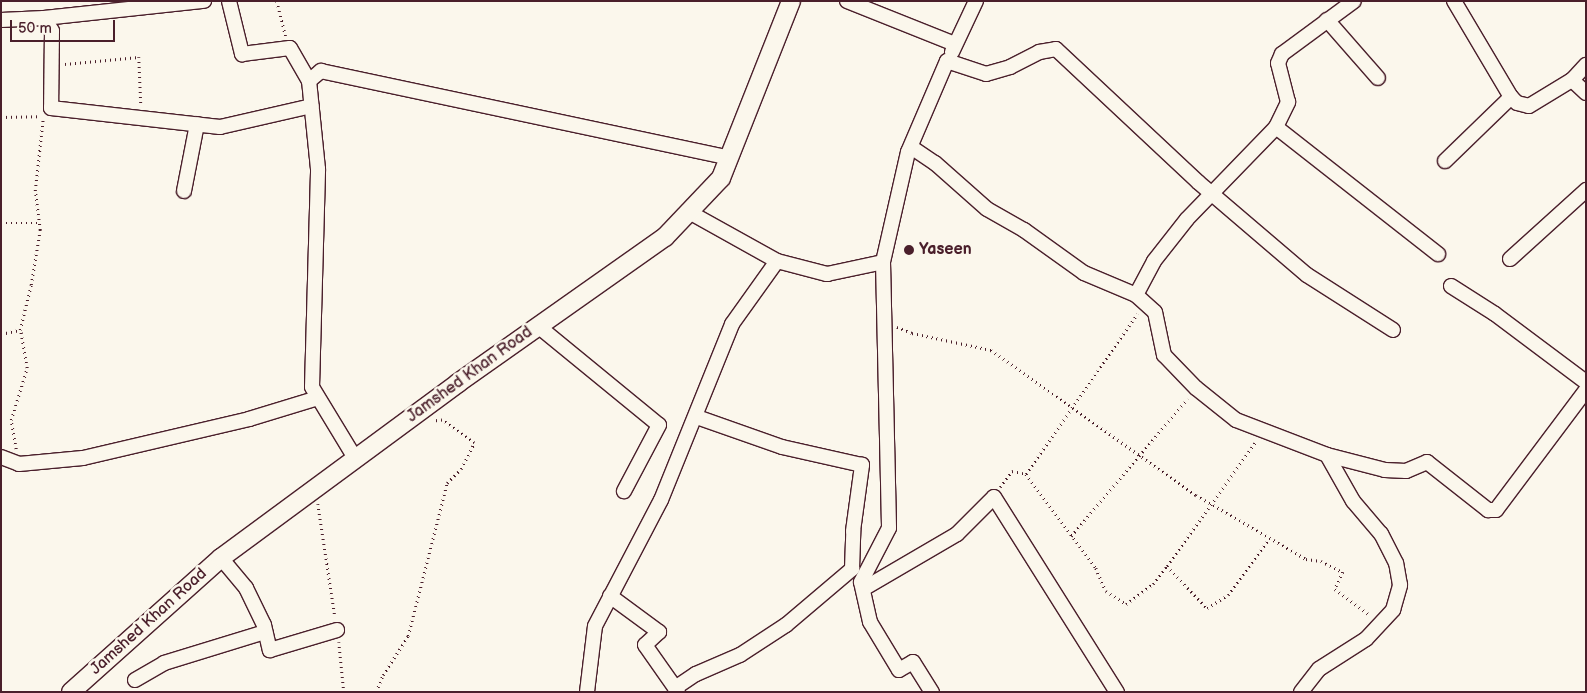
<!DOCTYPE html>
<html>
<head>
<meta charset="utf-8">
<style>
  body { margin:0 }
  #map { position:relative; width:1587px; height:693px; overflow:hidden; background:#fbf7ec; font-family:"Balsamiq Sans",sans-serif }
  div>[style] { position:absolute }
  .path>* { height:2.5px; margin-top:-1.25px; transform-origin:0; background:repeating-linear-gradient(90deg,#4a1f2b 0 1px,transparent 0 5px) }
  .roads { filter:drop-shadow(1px 0 #4a1f2b) drop-shadow(-1px 0 #4a1f2b) drop-shadow(0 1px #4a1f2b) drop-shadow(0 -1px #4a1f2b) }
  .minor>* { height:14px; margin:-7px; padding:0 7px; transform-origin:7px; border-radius:7px; background:#fbf7ec }
  .tertiary>* { height:18px; margin:-9px; padding:0 9px; transform-origin:9px; border-radius:9px; background:#fbf7ec }
  .dots>* { width:14px; height:14px; translate:-50% -50%; box-sizing:border-box; border:2px solid #fbf7ec; border-radius:50% }
  span { translate:-50% -50%; white-space:nowrap; text-align:center; line-height:1.15; -webkit-text-stroke:5px #fbf7ec; paint-order:stroke }
  .poi-label { font-size:16px; color:#4a1f2b; font-weight:700 }
  .left { translate:0 -50%; text-align:left }
  .street-label { font-size:16px; color:#4a1f2b }
  .frame { position:absolute; inset:0; border:2px solid #4a1f2b; pointer-events:none }
  .scale { position:absolute; left:10px; top:20px; width:105px; height:22px; box-sizing:border-box; border:2px solid #4a1f2b; border-top:0; padding-left:6px; font-size:15px; line-height:18px; white-space:nowrap; color:#4a1f2b; -webkit-text-stroke:4px #fbf7ec; paint-order:stroke }
</style>
</head>
<body>
<div id="map">
  <div class="path">
    <i style="left:277px;top:1px;width:36px;rotate:76deg"></i>
    <i style="left:65px;top:64px;width:74px;rotate:-5.4deg"></i>
    <i style="left:139px;top:57px;width:48px;rotate:87.6deg"></i>
    <i style="left:1px;top:117px;width:39px;rotate:-1deg"></i>
    <i style="left:1px;top:223px;width:38px"></i>
    <i style="left:897px;top:327px;width:16px;rotate:22deg"></i>
    <i style="left:912px;top:333px;width:81px;rotate:12.1deg"></i>
    <i style="left:991px;top:350px;width:251px;rotate:35.3deg"></i>
    <i style="left:1196px;top:495px;width:127px;rotate:30.2deg"></i>
    <i style="left:1306px;top:559px;width:15px;rotate:8deg"></i>
    <i style="left:1321px;top:561px;width:25px;rotate:27deg"></i>
    <i style="left:1343px;top:572px;width:19px;rotate:115deg"></i>
    <i style="left:1335px;top:589px;width:44px;rotate:36.6deg"></i>
    <i style="left:1px;top:334px;width:19px;rotate:-12deg"></i>
    <i style="left:16px;top:449px;width:29px;rotate:-100deg"></i>
    <i style="left:11px;top:420px;width:54px;rotate:-72.9deg"></i>
    <i style="left:27px;top:368px;width:39px;rotate:-100deg"></i>
    <i style="left:20px;top:330px;width:46px;rotate:-76.3deg"></i>
    <i style="left:31px;top:285px;width:56px;rotate:-80.7deg"></i>
    <i style="left:40px;top:230px;width:39px;rotate:-97deg"></i>
    <i style="left:35px;top:191px;width:72px;rotate:-83.7deg"></i>
    <i style="left:1026px;top:474px;width:117px;rotate:53.3deg"></i>
    <i style="left:1096px;top:568px;width:25px;rotate:67deg"></i>
    <i style="left:1106px;top:591px;width:24px;rotate:33deg"></i>
    <i style="left:1126px;top:604px;width:34px;rotate:-37deg"></i>
    <i style="left:1153px;top:584px;width:23px;rotate:-52deg"></i>
    <i style="left:1167px;top:566px;width:58px;rotate:46.4deg"></i>
    <i style="left:1207px;top:608px;width:25px;rotate:-32deg"></i>
    <i style="left:1228px;top:595px;width:69px;rotate:-53.8deg"></i>
    <i style="left:1000px;top:487px;width:20px;rotate:-53deg"></i>
    <i style="left:1012px;top:471px;width:14px;rotate:12deg"></i>
    <i style="left:1026px;top:474px;width:195px;rotate:-55.2deg"></i>
    <i style="left:318px;top:504px;width:114px;rotate:81.4deg"></i>
    <i style="left:1071px;top:536px;width:180px;rotate:-49.7deg"></i>
    <i style="left:1167px;top:566px;width:153px;rotate:-54.5deg"></i>
    <i style="left:339px;top:642px;width:50px;rotate:84.3deg"></i>
    <i style="left:376px;top:692px;width:18px;rotate:-68deg"></i>
    <i style="left:383px;top:675px;width:46px;rotate:-57.3deg"></i>
    <i style="left:408px;top:636px;width:158px;rotate:-75.7deg"></i>
    <i style="left:447px;top:483px;width:20px;rotate:-45deg"></i>
    <i style="left:461px;top:469px;width:29px;rotate:-63deg"></i>
    <i style="left:474px;top:443px;width:39px;rotate:-144deg"></i>
    <i style="left:442px;top:420px;width:8px;rotate:173deg"></i>
  </div>
  <div class="roads">
    <div class="minor">
      <i style="left:229px;top:1px;width:55px;rotate:76.2deg"></i>
      <i style="left:242px;top:54px;width:48px;rotate:-7.1deg"></i>
      <i style="left:290px;top:48px;width:38px;rotate:60deg"></i>
      <i style="left:847px;top:1px;width:116px;rotate:21.7deg"></i>
      <i style="left:1454px;top:1px;width:112px;rotate:59.3deg"></i>
      <i style="left:1511px;top:97px;width:8px;rotate:45deg"></i>
      <i style="left:1517px;top:103px;width:12px;rotate:14deg"></i>
      <i style="left:1529px;top:106px;width:50px;rotate:-31.2deg"></i>
      <i style="left:1572px;top:80px;width:21px;rotate:-47deg"></i>
      <i style="left:44px;top:18px;width:161px;rotate:-6.1deg"></i>
      <i style="left:1px;top:20px;width:43px;rotate:-2.7deg"></i>
      <i style="left:44px;top:18px;width:15px;rotate:58deg"></i>
      <i style="left:52px;top:31px;width:77px;rotate:90.7deg"></i>
      <i style="left:51px;top:108px;width:170px;rotate:6.4deg"></i>
      <i style="left:220px;top:127px;width:94px;rotate:-12.9deg"></i>
      <i style="left:1327px;top:20px;width:77px;rotate:48.7deg"></i>
      <i style="left:952px;top:52px;width:56px;rotate:-64.8deg"></i>
      <i style="left:1572px;top:80px;width:19px;rotate:43deg"></i>
      <i style="left:1276px;top:127px;width:206px;rotate:38.1deg"></i>
      <i style="left:911px;top:147px;width:29px;rotate:34deg"></i>
      <i style="left:935px;top:163px;width:69px;rotate:41.5deg"></i>
      <i style="left:987px;top:209px;width:43px;rotate:29.6deg"></i>
      <i style="left:1024px;top:230px;width:74px;rotate:35.6deg"></i>
      <i style="left:1084px;top:273px;width:56px;rotate:22.9deg"></i>
      <i style="left:1136px;top:295px;width:25px;rotate:42deg"></i>
      <i style="left:1155px;top:312px;width:44px;rotate:78.2deg"></i>
      <i style="left:1164px;top:355px;width:46px;rotate:45.9deg"></i>
      <i style="left:1196px;top:388px;width:51px;rotate:38.7deg"></i>
      <i style="left:1236px;top:420px;width:97px;rotate:21deg"></i>
      <i style="left:1327px;top:455px;width:60px;rotate:14.5deg"></i>
      <i style="left:1385px;top:470px;width:21px;rotate:3deg"></i>
      <i style="left:1406px;top:471px;width:23px;rotate:-23deg"></i>
      <i style="left:1427px;top:462px;width:78px;rotate:38.2deg"></i>
      <i style="left:1488px;top:510px;width:8px"></i>
      <i style="left:1496px;top:510px;width:150px;rotate:-53.1deg"></i>
      <i style="left:1445px;top:161px;width:92px;rotate:-44.1deg"></i>
      <i style="left:184px;top:191px;width:68px;rotate:-79deg"></i>
      <i style="left:689px;top:212px;width:101px;rotate:29.1deg"></i>
      <i style="left:777px;top:261px;width:52px;rotate:14.6deg"></i>
      <i style="left:827px;top:274px;width:57px;rotate:-12.1deg"></i>
      <i style="left:883px;top:262px;width:113px;rotate:-77.2deg"></i>
      <i style="left:908px;top:152px;width:99px;rotate:-66.8deg"></i>
      <i style="left:947px;top:61px;width:41px;rotate:18.4deg"></i>
      <i style="left:986px;top:74px;width:25px;rotate:-16deg"></i>
      <i style="left:1010px;top:67px;width:33px;rotate:-27deg"></i>
      <i style="left:1039px;top:52px;width:17px;rotate:-10deg"></i>
      <i style="left:1056px;top:49px;width:195px;rotate:43.1deg"></i>
      <i style="left:1198px;top:182px;width:143px;rotate:40.5deg"></i>
      <i style="left:1307px;top:275px;width:102px;rotate:32.6deg"></i>
      <i style="left:1510px;top:259px;width:103px;rotate:-42.2deg"></i>
      <i style="left:883px;top:262px;width:266px;rotate:88.7deg"></i>
      <i style="left:889px;top:528px;width:61px;rotate:117.4deg"></i>
      <i style="left:861px;top:582px;width:41px;rotate:77.3deg"></i>
      <i style="left:870px;top:622px;width:56px;rotate:58.9deg"></i>
      <i style="left:899px;top:670px;width:16px;rotate:-30deg"></i>
      <i style="left:913px;top:662px;width:36px;rotate:58deg"></i>
      <i style="left:1451px;top:286px;width:52px;rotate:32.5deg"></i>
      <i style="left:1495px;top:314px;width:114px;rotate:36.8deg"></i>
      <i style="left:1136px;top:295px;width:38px;rotate:-62deg"></i>
      <i style="left:1154px;top:261px;width:53px;rotate:-51.8deg"></i>
      <i style="left:1187px;top:219px;width:128px;rotate:-45.9deg"></i>
      <i style="left:1276px;top:127px;width:28px;rotate:-64deg"></i>
      <i style="left:1288px;top:102px;width:40px;rotate:-104.4deg"></i>
      <i style="left:1278px;top:63px;width:10px;rotate:-66deg"></i>
      <i style="left:1282px;top:54px;width:89px;rotate:-36.4deg"></i>
      <i style="left:538px;top:326px;width:156px;rotate:39.3deg"></i>
      <i style="left:659px;top:425px;width:75px;rotate:117.9deg"></i>
      <i style="left:1px;top:457px;width:19px;rotate:21deg"></i>
      <i style="left:19px;top:464px;width:64px;rotate:-5.4deg"></i>
      <i style="left:83px;top:458px;width:171px;rotate:-13.2deg"></i>
      <i style="left:249px;top:419px;width:72px;rotate:-16.9deg"></i>
      <i style="left:355px;top:458px;width:83px;rotate:-121.2deg"></i>
      <i style="left:312px;top:387px;width:218px;rotate:-88.4deg"></i>
      <i style="left:318px;top:169px;width:88px;rotate:-95.8deg"></i>
      <i style="left:309px;top:81px;width:16px;rotate:-40deg"></i>
      <i style="left:321px;top:71px;width:417px;rotate:12deg"></i>
      <i style="left:221px;top:558px;width:39px;rotate:50deg"></i>
      <i style="left:246px;top:588px;width:41px;rotate:64.1deg"></i>
      <i style="left:264px;top:625px;width:26px;rotate:77deg"></i>
      <i style="left:270px;top:650px;width:70px;rotate:-16.6deg"></i>
      <i style="left:863px;top:589px;width:109px;rotate:-30.3deg"></i>
      <i style="left:957px;top:534px;width:52px;rotate:-45deg"></i>
      <i style="left:994px;top:497px;width:231px;rotate:57.8deg"></i>
      <i style="left:610px;top:596px;width:61px;rotate:36.3deg"></i>
      <i style="left:659px;top:632px;width:19px;rotate:137deg"></i>
      <i style="left:645px;top:645px;width:57px;rotate:54.9deg"></i>
      <i style="left:135px;top:680px;width:34px;rotate:-30deg"></i>
      <i style="left:164px;top:663px;width:106px;rotate:-17.1deg"></i>
      <i style="left:675px;top:688px;width:25px;rotate:-34deg"></i>
      <i style="left:696px;top:674px;width:48px;rotate:-23.4deg"></i>
      <i style="left:740px;top:655px;width:55px;rotate:-33.1deg"></i>
      <i style="left:786px;top:625px;width:87px;rotate:-40.3deg"></i>
      <i style="left:852px;top:569px;width:38px;rotate:-88deg"></i>
      <i style="left:853px;top:531px;width:67px;rotate:-82.2deg"></i>
      <i style="left:862px;top:465px;width:82px;rotate:-167.3deg"></i>
      <i style="left:782px;top:447px;width:90px;rotate:-160.6deg"></i>
      <i style="left:587px;top:692px;width:66px;rotate:-83.1deg"></i>
      <i style="left:595px;top:626px;width:142px;rotate:-62.4deg"></i>
      <i style="left:661px;top:500px;width:190px;rotate:-68deg"></i>
      <i style="left:732px;top:324px;width:77px;rotate:-54.5deg"></i>
      <i style="left:1301px;top:692px;width:29px;rotate:-52deg"></i>
      <i style="left:1319px;top:669px;width:56px;rotate:-32.6deg"></i>
      <i style="left:1366px;top:639px;width:40px;rotate:-47deg"></i>
      <i style="left:1393px;top:610px;width:26px;rotate:-74deg"></i>
      <i style="left:1400px;top:585px;width:22px;rotate:-100deg"></i>
      <i style="left:1396px;top:563px;width:33px;rotate:-117deg"></i>
      <i style="left:1381px;top:534px;width:43px;rotate:-130.3deg"></i>
      <i style="left:1353px;top:501px;width:53px;rotate:-119.5deg"></i>
    </div>
    <div class="tertiary">
      <i style="left:71px;top:692px;width:201px;rotate:-41.8deg"></i>
      <i style="left:221px;top:558px;width:295px;rotate:-36.4deg"></i>
      <i style="left:458px;top:383px;width:253px;rotate:-35.2deg"></i>
      <i style="left:665px;top:237px;width:81px;rotate:-46.5deg"></i>
      <i style="left:721px;top:178px;width:190px;rotate:-68.4deg"></i>
    </div>
  </div>
  <div class="dots">
    <i style="left:909px;top:250px;background:#4a1f2b"></i>
  </div>
  <div class="poi-label">
    <span class="left" style="left:919px;top:250px">Yaseen</span>
  </div>
  <div class="street-label">
    <span style="left:470px;top:375px;rotate:-36deg">Jamshed Khan Road</span>
    <span style="left:149px;top:622px;rotate:-42deg">Jamshed Khan Road</span>
  </div>
  <div class="frame"></div>
  <div class="scale">50 m</div>
</div>
</body>
</html>
